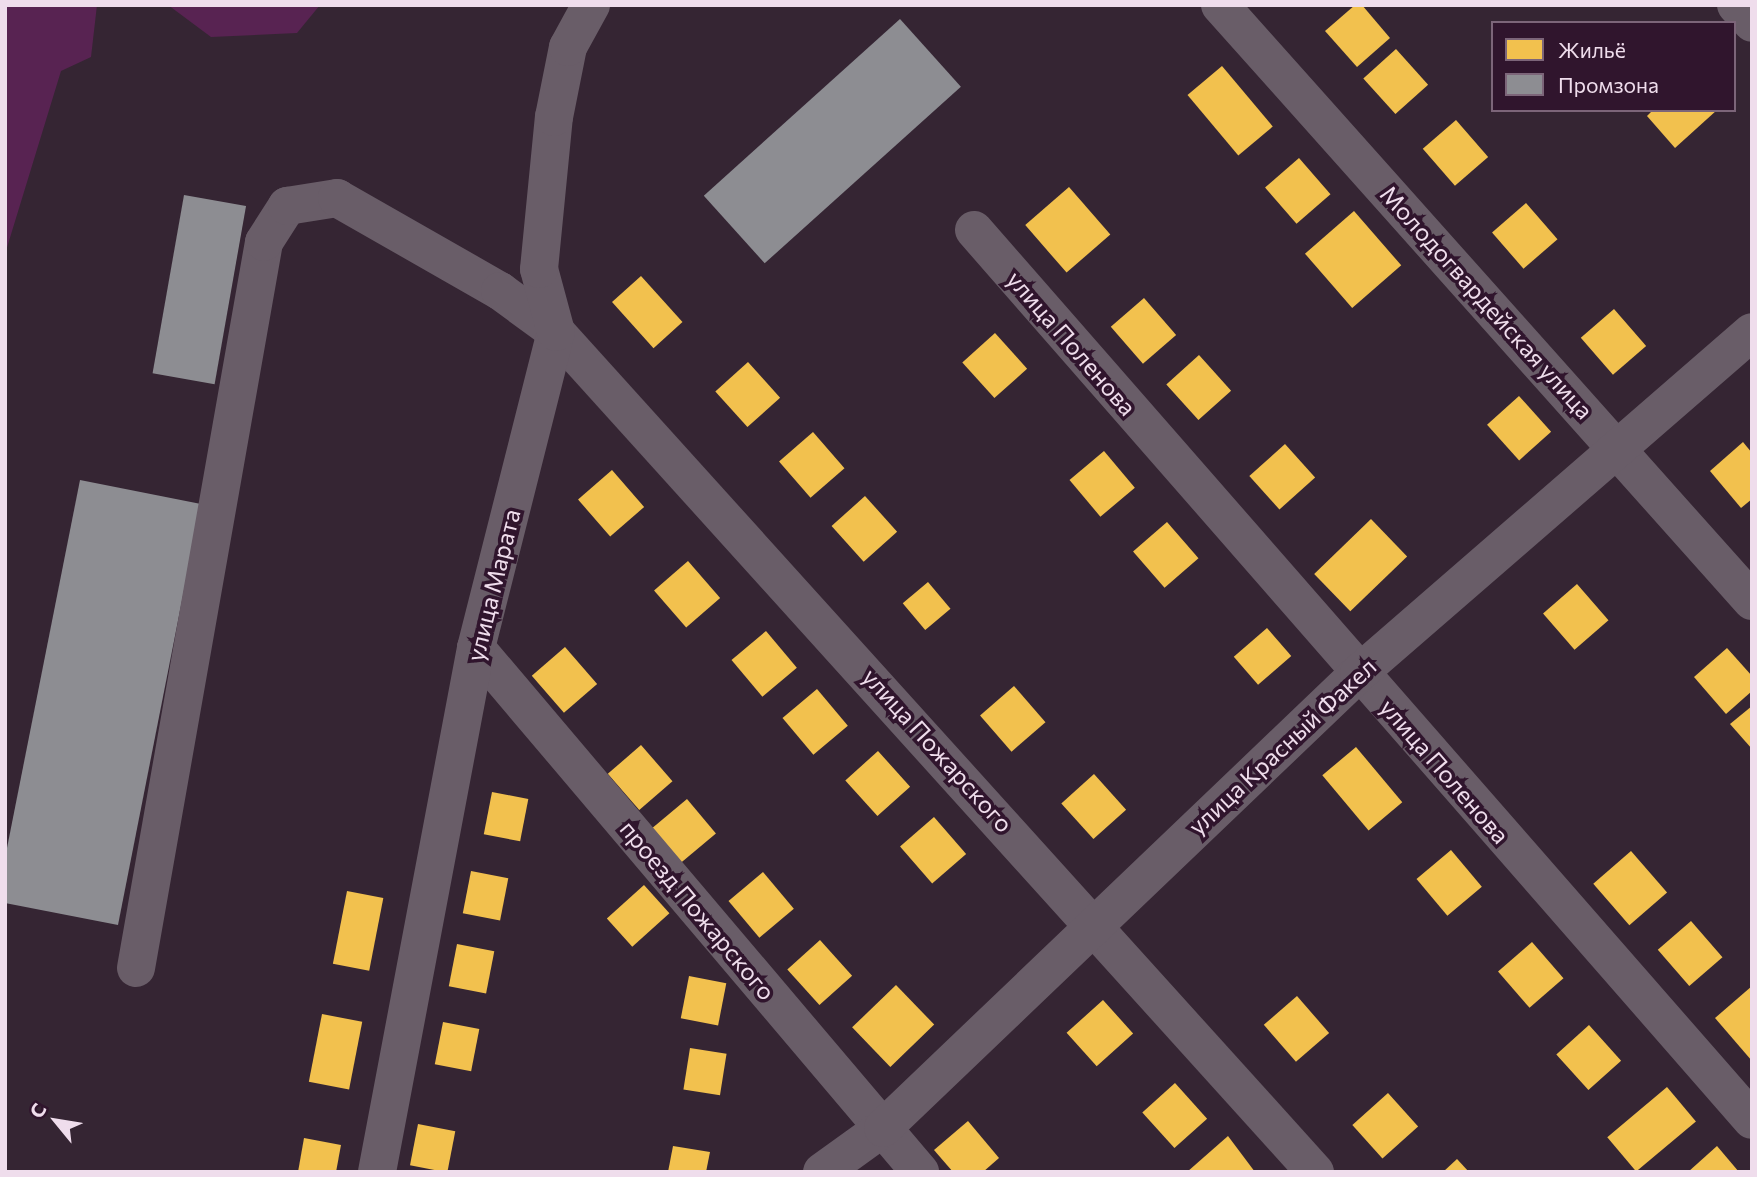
<!DOCTYPE html>
<html>
<head>
<meta charset="utf-8">
<style>
  body { margin:0 }
  #map { position:relative; width:1757px; height:1177px; overflow:hidden; background:#352533; font-family:Commissioner,sans-serif }
  div>[style] { position:absolute }
  .green>* { inset:0; background:#582352 }
  .homes>* { inset:0; background:#f2c14e; transform-origin:0 0 }
  .industry>* { inset:0; background:#8d8d92; transform-origin:0 0 }
  .minor>* { height:38px; margin:-19px; padding:0 19px; transform-origin:19px; border-radius:19px; background:#695d68 }
  span { translate:-50% -50%; white-space:nowrap; text-align:center; line-height:1.15; -webkit-text-stroke:7px #30152d; paint-order:stroke }
  .street-label { font-size:24px; color:#efddec }
  .frame { position:absolute; inset:0; border:7px solid #efddec; pointer-events:none }
  .legend { position:absolute; left:1491px; top:21px; width:245px; height:91px; box-sizing:border-box; background:#30152d; border:2px solid #7c6579; margin:0; padding:9px 12px; list-style:none; font-size:21px; color:#efddec }
  .legend li { display:flex; align-items:center; gap:14px; height:35px }
  .legend b { width:35px; border:2px solid #7c6579 }
  .north { position:absolute; left:21px; top:1086px; width:70px; height:70px; -webkit-text-stroke:5px #30152d; paint-order:stroke; rotate:300deg; font-size:19px; font-weight:700; line-height:28px; text-align:center; color:#efddec }
  .north::after { content:''; display:block; margin:auto; width:24px; height:32px; background:#efddec; clip-path:polygon(50% 0,100% 100%,50% 72%,0 100%) }
</style>
</head>
<body>
<div id="map">
  <div class="green">
    <i style="clip-path:polygon(5px 5px,97px 5px,91px 57px,61px 71px,5px 254px)"></i>
    <i style="clip-path:polygon(168px 5px,320px 5px,297px 33px,211px 37px)"></i>
  </div>
  <div class="homes">
    <i style="clip-path:polygon(1355px 5px,1362px 5px,1390px 38px,1357px 67px,1325px 31px)"></i>
    <i style="left:1396px;top:49px;width:48px;height:44px;rotate:48deg"></i>
    <i style="left:1222px;top:66px;width:79px;height:45px;rotate:50deg"></i>
    <i style="clip-path:polygon(1653px 110px,1717px 110px,1675px 148px,1647px 116px)"></i>
    <i style="left:1456px;top:120px;width:49px;height:44px;rotate:49deg"></i>
    <i style="left:1299px;top:158px;width:48px;height:45px;rotate:49deg"></i>
    <i style="left:1069px;top:187px;width:63px;height:58px;rotate:49deg"></i>
    <i style="left:1526px;top:203px;width:48px;height:45px;rotate:49deg"></i>
    <i style="left:1354px;top:211px;width:72px;height:65px;rotate:49deg"></i>
    <i style="left:641px;top:276px;width:62px;height:39px;rotate:48deg"></i>
    <i style="left:1144px;top:298px;width:49px;height:44px;rotate:49deg"></i>
    <i style="left:1614px;top:309px;width:49px;height:44px;rotate:49deg"></i>
    <i style="left:995px;top:333px;width:48px;height:44px;rotate:48deg"></i>
    <i style="left:1199px;top:355px;width:48px;height:44px;rotate:48deg"></i>
    <i style="left:748px;top:362px;width:48px;height:44px;rotate:48deg"></i>
    <i style="left:1519px;top:396px;width:48px;height:43px;rotate:48deg"></i>
    <i style="left:813px;top:432px;width:48px;height:45px;rotate:49deg"></i>
    <i style="clip-path:polygon(1743px 442px,1752px 453px,1752px 499px,1741px 508px,1710px 471px)"></i>
    <i style="left:1285px;top:444px;width:45px;height:48px;rotate:48deg"></i>
    <i style="left:1104px;top:451px;width:48px;height:45px;rotate:50deg"></i>
    <i style="left:612px;top:470px;width:49px;height:45px;rotate:49deg"></i>
    <i style="left:865px;top:496px;width:48px;height:45px;rotate:48deg"></i>
    <i style="left:1371px;top:519px;width:52px;height:79px;rotate:46deg"></i>
    <i style="left:1167px;top:522px;width:48px;height:45px;rotate:49deg"></i>
    <i style="left:688px;top:561px;width:49px;height:45px;rotate:49deg"></i>
    <i style="left:928px;top:582px;width:35px;height:33px;rotate:50deg"></i>
    <i style="left:1577px;top:584px;width:48px;height:45px;rotate:49deg"></i>
    <i style="left:1267px;top:628px;width:37px;height:44px;rotate:49deg"></i>
    <i style="left:766px;top:631px;width:48px;height:45px;rotate:50deg"></i>
    <i style="left:565px;top:647px;width:49px;height:44px;rotate:49deg"></i>
    <i style="clip-path:polygon(1727px 648px,1752px 676px,1752px 691px,1726px 714px,1694px 677px)"></i>
    <i style="left:1014px;top:686px;width:48px;height:45px;rotate:49deg"></i>
    <i style="left:817px;top:689px;width:48px;height:45px;rotate:50deg"></i>
    <i style="clip-path:polygon(1752px 706px,1752px 749px,1730px 724px)"></i>
    <i style="left:641px;top:745px;width:48px;height:44px;rotate:49deg"></i>
    <i style="left:1356px;top:747px;width:72px;height:44px;rotate:50deg"></i>
    <i style="left:878px;top:751px;width:48px;height:44px;rotate:48deg"></i>
    <i style="left:1094px;top:774px;width:48px;height:44px;rotate:48deg"></i>
    <i style="left:492px;top:792px;width:37px;height:43px;rotate:11deg"></i>
    <i style="left:687px;top:799px;width:45px;height:48px;rotate:50deg"></i>
    <i style="left:934px;top:817px;width:49px;height:45px;rotate:49deg"></i>
    <i style="left:1451px;top:850px;width:48px;height:45px;rotate:50deg"></i>
    <i style="left:1631px;top:851px;width:55px;height:50px;rotate:49deg"></i>
    <i style="left:471px;top:871px;width:38px;height:43px;rotate:11deg"></i>
    <i style="left:763px;top:872px;width:48px;height:45px;rotate:50deg"></i>
    <i style="left:644px;top:885px;width:38px;height:50px;rotate:48deg"></i>
    <i style="left:347px;top:891px;width:37px;height:74px;rotate:11deg"></i>
    <i style="left:1691px;top:921px;width:48px;height:44px;rotate:49deg"></i>
    <i style="left:820px;top:940px;width:48px;height:44px;rotate:48deg"></i>
    <i style="left:1532px;top:942px;width:48px;height:45px;rotate:49deg"></i>
    <i style="left:457px;top:944px;width:38px;height:43px;rotate:11deg"></i>
    <i style="left:689px;top:976px;width:38px;height:43px;rotate:11deg"></i>
    <i style="left:896px;top:985px;width:55px;height:61px;rotate:46deg"></i>
    <i style="clip-path:polygon(1752px 986px,1752px 1061px,1715px 1018px)"></i>
    <i style="left:1297px;top:996px;width:49px;height:44px;rotate:49deg"></i>
    <i style="left:1103px;top:1000px;width:45px;height:49px;rotate:48deg"></i>
    <i style="left:322px;top:1014px;width:41px;height:69px;rotate:11deg"></i>
    <i style="left:443px;top:1022px;width:37px;height:43px;rotate:11deg"></i>
    <i style="left:1589px;top:1025px;width:48px;height:44px;rotate:48deg"></i>
    <i style="left:690px;top:1048px;width:37px;height:42px;rotate:9deg"></i>
    <i style="left:1175px;top:1083px;width:48px;height:44px;rotate:48deg"></i>
    <i style="left:1667px;top:1087px;width:45px;height:78px;rotate:50deg"></i>
    <i style="left:1388px;top:1093px;width:45px;height:48px;rotate:48deg"></i>
    <i style="clip-path:polygon(968px 1121px,999px 1158px,983px 1172px,953px 1172px,934px 1150px)"></i>
    <i style="left:418px;top:1124px;width:38px;height:42px;rotate:11deg"></i>
    <i style="clip-path:polygon(1228px 1136px,1255px 1172px,1187px 1172px)"></i>
    <i style="clip-path:polygon(304px 1138px,341px 1145px,336px 1172px,298px 1172px)"></i>
    <i style="clip-path:polygon(673px 1146px,710px 1152px,706px 1172px,668px 1172px)"></i>
    <i style="clip-path:polygon(1717px 1146px,1739px 1172px,1688px 1172px)"></i>
    <i style="clip-path:polygon(1457px 1159px,1469px 1172px,1443px 1172px)"></i>
  </div>
  <div class="industry">
    <i style="left:900px;top:19px;width:91px;height:264px;rotate:48deg"></i>
    <i style="left:184px;top:195px;width:63px;height:181px;rotate:10deg"></i>
    <i style="clip-path:polygon(80px 480px,201px 504px,118px 925px,5px 903px,5px 858px)"></i>
  </div>
  <div class="minor">
    <i style="left:1220px;top:5px;width:799px;rotate:48.25deg"></i>
    <i style="left:1736px;top:5px;width:24px;rotate:48deg"></i>
    <i style="left:974px;top:230px;width:1182px;rotate:48.84deg"></i>
    <i style="left:476px;top:648px;width:687px;rotate:49.72deg"></i>
    <i style="left:136px;top:968px;width:737px;rotate:-80deg"></i>
    <i style="left:264px;top:242px;width:43px;rotate:-57.4deg"></i>
    <i style="left:287px;top:206px;width:51px;rotate:-9.1deg"></i>
    <i style="left:337px;top:198px;width:188px;rotate:29.7deg"></i>
    <i style="left:500px;top:291px;width:69px;rotate:36.2deg"></i>
    <i style="left:556px;top:332px;width:1132px;rotate:47.9deg"></i>
    <i style="left:377px;top:1172px;width:533px;rotate:-79.3deg"></i>
    <i style="left:476px;top:648px;width:326px;rotate:-75.8deg"></i>
    <i style="left:556px;top:332px;width:65px;rotate:-105.1deg"></i>
    <i style="left:539px;top:269px;width:153px;rotate:-84.4deg"></i>
    <i style="left:554px;top:117px;width:71px;rotate:-78.7deg"></i>
    <i style="left:568px;top:47px;width:48px;rotate:-61.3deg"></i>
    <i style="left:822px;top:1172px;width:75px;rotate:-35.8deg"></i>
    <i style="left:883px;top:1128px;width:658px;rotate:-43.71deg"></i>
    <i style="left:1359px;top:673px;width:520px;rotate:-40.95deg"></i>
  </div>
  <div class="street-label">
    <span style="left:1487px;top:302px;rotate:48deg">Молодогвардейская улица</span>
    <span style="left:1072px;top:343px;rotate:49deg">улица Поленова</span>
    <span style="left:493px;top:585px;rotate:-76deg">улица Марата</span>
    <span style="left:1282px;top:746px;rotate:-43deg">улица Красный Факел</span>
    <span style="left:938px;top:750px;rotate:48deg">улица Пожарского</span>
    <span style="left:1445px;top:771px;rotate:49deg">улица Поленова</span>
    <span style="left:698px;top:910px;rotate:50deg">проезд Пожарского</span>
  </div>
  <div class="frame"></div>
  <ul class="legend">
  <li><b style="height:19px;background:#f2c14e"></b>Жильё</li>
  <li><b style="height:19px;background:#8d8d92"></b>Промзона</li>
  </ul>
  <div class="north">С</div>
</div>
</body>
</html>
